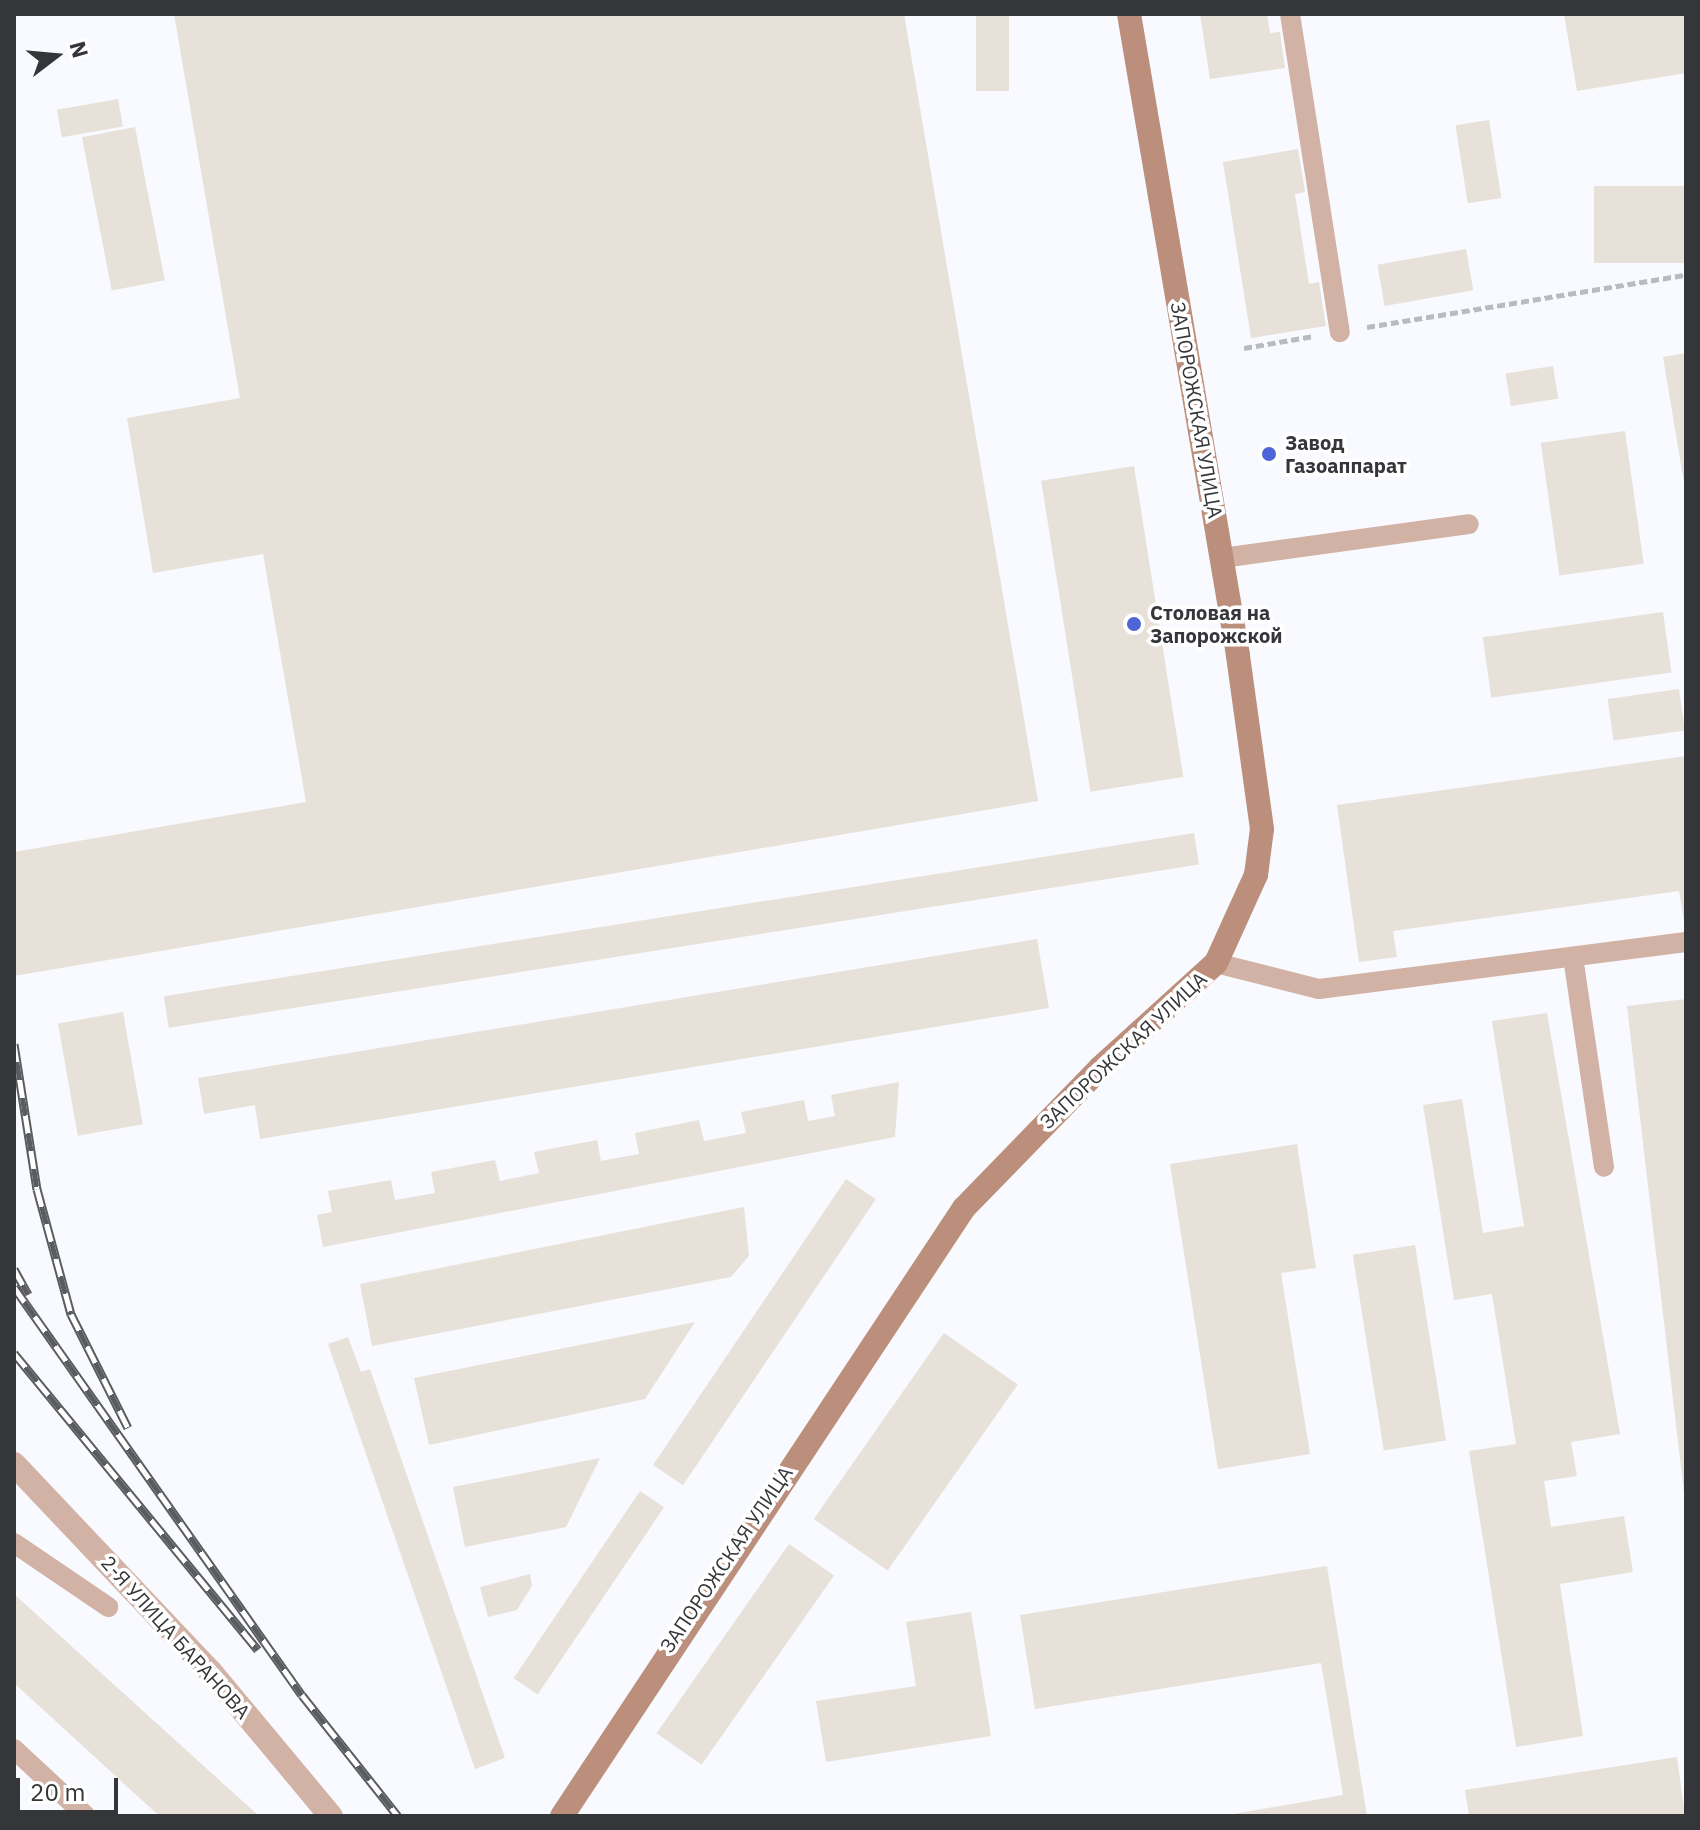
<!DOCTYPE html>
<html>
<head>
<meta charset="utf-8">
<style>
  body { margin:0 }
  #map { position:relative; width:1700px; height:1830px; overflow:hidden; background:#f8faff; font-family:"IBM Plex Sans",sans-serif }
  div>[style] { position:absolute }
  .building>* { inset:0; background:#e7e1da; transform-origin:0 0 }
  .path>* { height:5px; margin-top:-2.5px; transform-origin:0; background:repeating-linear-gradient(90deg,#b9bbbf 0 8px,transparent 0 12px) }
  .service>* { height:20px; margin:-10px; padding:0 10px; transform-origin:10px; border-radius:10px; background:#d1b2a5 }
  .minor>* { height:24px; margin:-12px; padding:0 12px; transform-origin:12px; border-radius:12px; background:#d1b2a5 }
  .secondary>* { height:24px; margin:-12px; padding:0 12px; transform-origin:12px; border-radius:12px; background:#bb8f7b }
  .rail>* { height:9px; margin-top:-4.5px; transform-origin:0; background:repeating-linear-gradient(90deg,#fff 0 18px,#5a5c5f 0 36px); box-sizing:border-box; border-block:2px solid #5a5c5f }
  .dots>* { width:22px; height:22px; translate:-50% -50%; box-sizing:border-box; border:4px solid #fff; border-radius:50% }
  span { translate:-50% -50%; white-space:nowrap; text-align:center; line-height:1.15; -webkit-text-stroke:7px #fff; paint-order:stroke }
  .street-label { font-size:20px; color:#353639 }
  .poi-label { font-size:20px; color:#353639; font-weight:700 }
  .left { translate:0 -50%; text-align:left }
  .frame { position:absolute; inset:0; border:16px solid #353639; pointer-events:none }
  .north { position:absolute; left:16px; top:16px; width:80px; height:80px; -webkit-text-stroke:6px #fff; paint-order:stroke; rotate:74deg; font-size:22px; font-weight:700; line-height:32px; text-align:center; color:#353639 }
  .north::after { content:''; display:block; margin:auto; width:28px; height:36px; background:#353639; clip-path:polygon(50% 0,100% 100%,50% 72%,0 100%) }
  .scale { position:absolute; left:16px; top:1778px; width:102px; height:36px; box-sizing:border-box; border:4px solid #353639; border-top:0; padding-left:10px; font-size:24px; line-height:28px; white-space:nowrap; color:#353639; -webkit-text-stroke:6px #fff; paint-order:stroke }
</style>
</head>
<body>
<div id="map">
  <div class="building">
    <i style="clip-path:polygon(174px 14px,904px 14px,1038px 801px,14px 976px,14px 852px,306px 802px,263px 554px,153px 573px,127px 418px,240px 398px)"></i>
    <i style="left:976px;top:14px;width:33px;height:77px"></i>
    <i style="clip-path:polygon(1200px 14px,1267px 14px,1270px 33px,1280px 32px,1285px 68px,1210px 79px)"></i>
    <i style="clip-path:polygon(1564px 14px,1686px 14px,1686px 73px,1577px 91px)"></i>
    <i style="left:118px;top:99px;width:28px;height:62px;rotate:80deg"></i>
    <i style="left:1489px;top:120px;width:79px;height:34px;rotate:81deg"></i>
    <i style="left:135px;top:127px;width:156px;height:54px;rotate:79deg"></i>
    <i style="clip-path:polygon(1298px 149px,1305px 192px,1295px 194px,1309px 284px,1319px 282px,1326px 326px,1251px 338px,1223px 162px)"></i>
    <i style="left:1686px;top:186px;width:77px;height:92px;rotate:90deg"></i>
    <i style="left:1466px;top:249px;width:42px;height:90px;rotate:80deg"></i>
    <i style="clip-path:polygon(1686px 353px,1686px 483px,1684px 483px,1663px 357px)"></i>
    <i style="left:1553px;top:366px;width:33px;height:48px;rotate:81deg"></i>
    <i style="left:1625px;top:431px;width:134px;height:85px;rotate:82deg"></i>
    <i style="left:1134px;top:466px;width:315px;height:94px;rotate:81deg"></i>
    <i style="left:1663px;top:612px;width:61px;height:182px;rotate:82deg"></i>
    <i style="left:1679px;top:689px;width:42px;height:72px;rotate:82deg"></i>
    <i style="clip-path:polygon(1686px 756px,1686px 933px,1679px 891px,1393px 931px,1397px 957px,1359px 962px,1337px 805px)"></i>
    <i style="left:1194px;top:833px;width:32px;height:1043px;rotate:81deg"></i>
    <i style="clip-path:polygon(1037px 939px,1049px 1008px,260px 1139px,255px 1105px,204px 1114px,198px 1078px)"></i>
    <i style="clip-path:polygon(1686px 999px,1686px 1492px,1684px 1493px,1627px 1006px)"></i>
    <i style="left:123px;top:1012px;width:114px;height:66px;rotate:80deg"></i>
    <i style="clip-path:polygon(1547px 1013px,1620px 1434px,1571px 1442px,1577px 1476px,1544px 1481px,1551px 1527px,1624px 1516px,1633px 1572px,1560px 1584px,1583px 1736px,1516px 1747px,1469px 1451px,1516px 1444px,1492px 1294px,1454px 1300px,1423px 1105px,1462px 1099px,1483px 1233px,1524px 1226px,1492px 1021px)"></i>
    <i style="clip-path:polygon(899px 1082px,895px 1137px,323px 1247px,317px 1215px,332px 1212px,328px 1191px,391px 1180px,395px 1200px,435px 1193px,431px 1172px,495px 1160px,500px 1181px,539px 1173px,534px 1152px,597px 1140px,601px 1161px,639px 1154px,635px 1133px,699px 1120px,704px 1141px,746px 1133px,741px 1112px,804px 1100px,808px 1121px,835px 1116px,831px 1095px)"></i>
    <i style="clip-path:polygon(1297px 1144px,1316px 1268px,1281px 1273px,1310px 1454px,1218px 1469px,1170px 1164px)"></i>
    <i style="left:846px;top:1179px;width:36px;height:345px;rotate:34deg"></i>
    <i style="clip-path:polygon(744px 1207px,749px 1256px,731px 1277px,372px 1346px,360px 1284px)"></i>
    <i style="left:1415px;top:1245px;width:198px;height:63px;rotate:81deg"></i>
    <i style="clip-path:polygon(695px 1322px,645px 1399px,429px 1445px,414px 1378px)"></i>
    <i style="left:944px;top:1333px;width:90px;height:227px;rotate:35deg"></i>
    <i style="clip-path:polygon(348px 1337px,361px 1372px,370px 1369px,505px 1758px,475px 1769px,328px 1344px)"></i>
    <i style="clip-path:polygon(600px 1458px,566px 1527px,465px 1547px,453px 1487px)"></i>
    <i style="left:640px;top:1491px;width:29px;height:226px;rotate:34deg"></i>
    <i style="left:789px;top:1544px;width:55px;height:231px;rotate:35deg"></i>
    <i style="clip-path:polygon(1327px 1566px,1367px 1816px,1222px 1816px,1343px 1795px,1321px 1663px,1035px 1709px,1020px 1615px)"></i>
    <i style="clip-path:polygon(530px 1574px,532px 1586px,517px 1610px,488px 1617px,480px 1587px)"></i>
    <i style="clip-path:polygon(14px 1594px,57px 1633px,259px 1816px,157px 1814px,14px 1683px)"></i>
    <i style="clip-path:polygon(971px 1612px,991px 1736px,826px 1762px,816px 1701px,916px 1686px,906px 1622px)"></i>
    <i style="clip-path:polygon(1677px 1757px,1685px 1816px,1469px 1816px,1465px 1790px)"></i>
  </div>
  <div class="path">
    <i style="left:1367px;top:327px;width:323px;rotate:-9.3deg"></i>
    <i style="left:1244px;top:348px;width:71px;rotate:-9.7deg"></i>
  </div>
  <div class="service">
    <i style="left:1290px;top:14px;width:322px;rotate:81.1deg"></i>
    <i style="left:1222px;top:558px;width:249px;rotate:-7.8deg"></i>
    <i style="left:1573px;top:957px;width:212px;rotate:81.6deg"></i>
    <i style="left:1216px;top:963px;width:106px;rotate:14.2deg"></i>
    <i style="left:1319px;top:989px;width:370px;rotate:-7.3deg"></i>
    <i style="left:14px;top:1543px;width:114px;rotate:34.2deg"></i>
    <i style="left:14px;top:1749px;width:98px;rotate:42.9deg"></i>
  </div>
  <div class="minor">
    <i style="left:14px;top:1464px;width:285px;rotate:46.6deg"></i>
    <i style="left:210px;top:1671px;width:189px;rotate:50.2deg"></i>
  </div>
  <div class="secondary">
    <i style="left:562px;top:1816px;width:729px;rotate:-56.53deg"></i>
    <i style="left:964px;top:1208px;width:195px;rotate:-45.8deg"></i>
    <i style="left:1100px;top:1068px;width:156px;rotate:-42.2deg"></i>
    <i style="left:1216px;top:963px;width:97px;rotate:-65.6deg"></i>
    <i style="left:1256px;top:875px;width:46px;rotate:-82.6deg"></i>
    <i style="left:1262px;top:829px;width:176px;rotate:-97.9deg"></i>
    <i style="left:1238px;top:655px;width:650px;rotate:-99.65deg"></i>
  </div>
  <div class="rail">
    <i style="left:14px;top:1044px;width:147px;rotate:81deg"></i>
    <i style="left:37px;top:1189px;width:130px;rotate:74.8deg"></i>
    <i style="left:71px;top:1314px;width:127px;rotate:63.4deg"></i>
    <i style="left:14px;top:1269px;width:29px;rotate:61deg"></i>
    <i style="left:14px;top:1287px;width:499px;rotate:54.8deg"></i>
    <i style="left:302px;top:1695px;width:154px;rotate:51.6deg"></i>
    <i style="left:14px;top:1353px;width:384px;rotate:50.6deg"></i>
  </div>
  <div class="dots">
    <i style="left:1269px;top:454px;background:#4f64d9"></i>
    <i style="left:1134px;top:624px;background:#4f64d9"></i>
  </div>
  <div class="street-label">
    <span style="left:1197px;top:410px;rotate:80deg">ЗАПОРОЖСКАЯ УЛИЦА</span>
    <span style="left:1123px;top:1050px;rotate:-43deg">ЗАПОРОЖСКАЯ УЛИЦА</span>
    <span style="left:726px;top:1559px;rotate:-56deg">ЗАПОРОЖСКАЯ УЛИЦА</span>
    <span style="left:176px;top:1637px;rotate:48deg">2-Я УЛИЦА БАРАНОВА</span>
  </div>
  <div class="poi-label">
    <span class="left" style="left:1285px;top:454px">Завод<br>Газоаппарат</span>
    <span class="left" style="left:1150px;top:624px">Столовая на<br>Запорожской</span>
  </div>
  <div class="frame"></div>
  <div class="north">N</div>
  <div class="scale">20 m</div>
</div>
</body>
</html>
